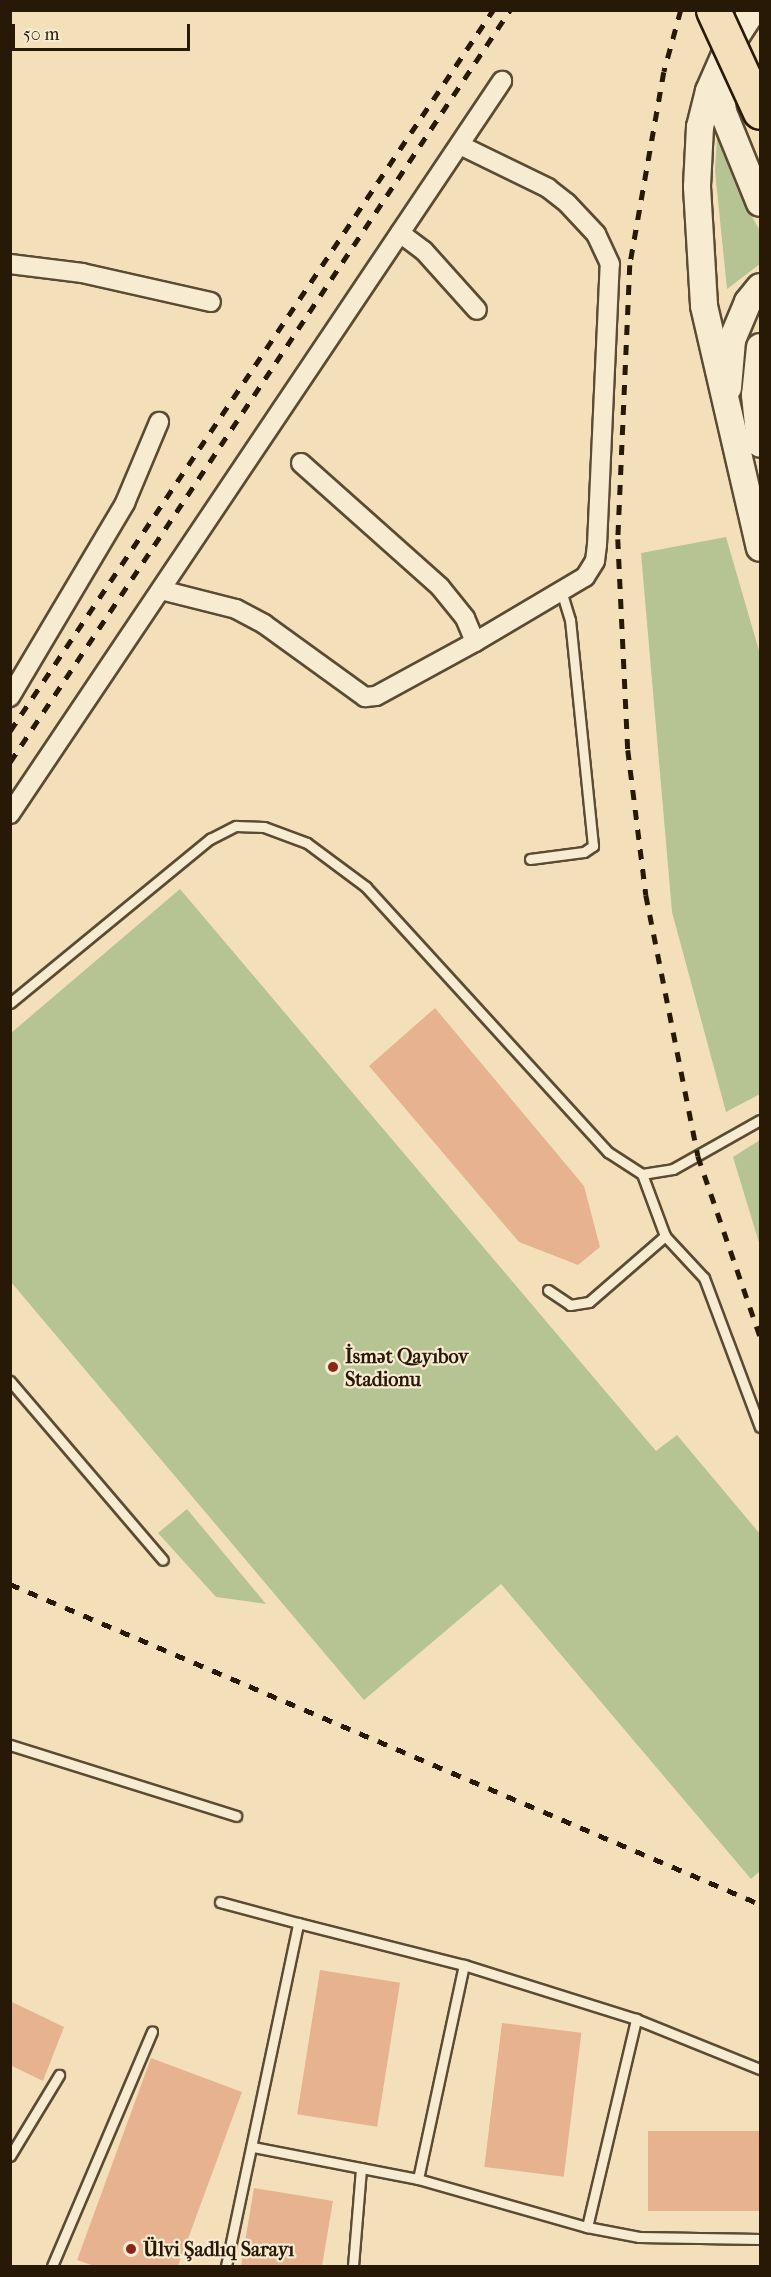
<!DOCTYPE html>
<html>
<head>
<meta charset="utf-8">
<style>
  body { margin:0 }
  #map { position:relative; width:771px; height:2277px; overflow:hidden; background:#f3e0ba; font-family:"IM FELL French Canon",serif }
  div>[style] { position:absolute }
  .green>* { inset:0; background:#b6c393 }
  .building>* { inset:0; background:#e6b28f; transform-origin:0 0 }
  .roads { filter:drop-shadow(2px 0 #5b4b33) drop-shadow(-2px 0 #5b4b33) drop-shadow(0 2px #5b4b33) drop-shadow(0 -2px #5b4b33) }
  .service>* { height:9px; margin:-4.5px; padding:0 4.5px; transform-origin:4.5px; border-radius:4.5px; background:#f7ebd2 }
  .minor>* { height:18px; margin:-9px; padding:0 9px; transform-origin:9px; border-radius:9px; background:#f7ebd2 }
  .secondary>* { height:26px; margin:-13px; padding:0 13px; transform-origin:13px; border-radius:13px; background:#f7ebd2 }
  .rail>* { height:4.5px; margin-top:-2.25px; transform-origin:0; background:repeating-linear-gradient(90deg,#281906 0 10px,transparent 0 20px) }
  .bridges { filter:drop-shadow(2px 0 #281906) drop-shadow(-2px 0 #281906) drop-shadow(0 2px #281906) drop-shadow(0 -2px #281906) }
  .motorway-bridge>* { height:33px; margin:-16.5px; padding:0 16.5px; transform-origin:16.5px; border-radius:16.5px; background:#f3e0ba }
  .dots>* { width:16px; height:16px; translate:-50% -50%; box-sizing:border-box; border:3px solid #f7ebd2; border-radius:50% }
  span { translate:-50% -50%; white-space:nowrap; text-align:center; line-height:1.15; -webkit-text-stroke:4.5px #f7ebd2; paint-order:stroke }
  .poi-label { font-size:20px; color:#281906; font-weight:700 }
  .left { translate:0 -50%; text-align:left }
  .frame { position:absolute; inset:0; border:12px solid #281906; pointer-events:none }
  .scale { position:absolute; left:12px; top:24px; width:178px; height:27px; box-sizing:border-box; border:3px solid #281906; border-top:0; padding-left:8px; font-size:18px; line-height:21px; white-space:nowrap; color:#281906; -webkit-text-stroke:4px #f7ebd2; paint-order:stroke }
</style>
</head>
<body>
<div id="map">
  <div class="green">
    <i style="clip-path:polygon(717px 137px,738px 191px,760px 231px,760px 264px,727px 289px,715px 171px)"></i>
    <i style="clip-path:polygon(726px 537px,760px 654px,760px 1094px,726px 1112px,672px 912px,641px 553px)"></i>
    <i style="clip-path:polygon(180px 889px,656px 1451px,677px 1435px,760px 1534px,760px 1871px,751px 1879px,501px 1584px,364px 1700px,11px 1282px,11px 1033px)"></i>
    <i style="clip-path:polygon(760px 1140px,760px 1246px,733px 1157px)"></i>
    <i style="clip-path:polygon(187px 1509px,266px 1604px,216px 1597px,158px 1533px)"></i>
  </div>
  <div class="building">
    <i style="clip-path:polygon(435px 1008px,584px 1186px,600px 1247px,578px 1265px,519px 1242px,369px 1066px)"></i>
    <i style="left:320px;top:1970px;width:81px;height:146px;rotate:9deg"></i>
    <i style="clip-path:polygon(10px 2001px,64px 2027px,43px 2081px,10px 2065px)"></i>
    <i style="left:502px;top:2023px;width:80px;height:145px;rotate:7deg"></i>
    <i style="clip-path:polygon(151px 2058px,242px 2092px,178px 2266px,94px 2266px,77px 2260px)"></i>
    <i style="left:760px;top:2131px;width:80px;height:112px;rotate:90deg"></i>
    <i style="clip-path:polygon(254px 2188px,333px 2201px,322px 2266px,241px 2266px)"></i>
  </div>
  <div class="roads">
    <div class="service">
      <i style="left:530px;top:859px;width:54px;rotate:-7.4deg"></i>
      <i style="left:584px;top:852px;width:11px;rotate:-34deg"></i>
      <i style="left:593px;top:846px;width:227px;rotate:-95.8deg"></i>
      <i style="left:570px;top:620px;width:27px;rotate:-107deg"></i>
      <i style="left:10px;top:1003px;width:259px;rotate:-39.4deg"></i>
      <i style="left:210px;top:839px;width:29px;rotate:-27deg"></i>
      <i style="left:236px;top:826px;width:28px;rotate:2deg"></i>
      <i style="left:264px;top:827px;width:46px;rotate:20.4deg"></i>
      <i style="left:307px;top:843px;width:74px;rotate:36.7deg"></i>
      <i style="left:366px;top:887px;width:359px;rotate:47.6deg"></i>
      <i style="left:608px;top:1152px;width:40px;rotate:32.9deg"></i>
      <i style="left:642px;top:1174px;width:66px;rotate:69.6deg"></i>
      <i style="left:665px;top:1236px;width:57px;rotate:47.1deg"></i>
      <i style="left:704px;top:1278px;width:159px;rotate:69.4deg"></i>
      <i style="left:642px;top:1174px;width:31px;rotate:-9deg"></i>
      <i style="left:673px;top:1169px;width:100px;rotate:-29.4deg"></i>
      <i style="left:548px;top:1290px;width:27px;rotate:34deg"></i>
      <i style="left:570px;top:1305px;width:19px;rotate:-9deg"></i>
      <i style="left:589px;top:1302px;width:101px;rotate:-41deg"></i>
      <i style="left:10px;top:1381px;width:235px;rotate:49.5deg"></i>
      <i style="left:10px;top:1745px;width:237px;rotate:17.4deg"></i>
      <i style="left:220px;top:1902px;width:81px;rotate:15.1deg"></i>
      <i style="left:253px;top:2147px;width:168px;rotate:11deg"></i>
      <i style="left:418px;top:2179px;width:176px;rotate:15.9deg"></i>
      <i style="left:587px;top:2227px;width:53px;rotate:10.9deg"></i>
      <i style="left:639px;top:2237px;width:121px;rotate:0.9deg"></i>
      <i style="left:10px;top:2156px;width:95px;rotate:-58.8deg"></i>
      <i style="left:418px;top:2179px;width:219px;rotate:-77.9deg"></i>
      <i style="left:587px;top:2227px;width:214px;rotate:-76.7deg"></i>
      <i style="left:52px;top:2266px;width:255px;rotate:-66.9deg"></i>
      <i style="left:226px;top:2266px;width:350px;rotate:-78.1deg"></i>
      <i style="left:298px;top:1923px;width:171px;rotate:14.2deg"></i>
      <i style="left:464px;top:1965px;width:180px;rotate:17.4deg"></i>
      <i style="left:636px;top:2019px;width:134px;rotate:22deg"></i>
      <i style="left:353px;top:2266px;width:98px;rotate:-85.3deg"></i>
    </div>
    <div class="minor">
      <i style="left:400px;top:233px;width:30px;rotate:37deg"></i>
      <i style="left:424px;top:251px;width:79px;rotate:48.1deg"></i>
      <i style="left:10px;top:264px;width:73px;rotate:7.1deg"></i>
      <i style="left:82px;top:273px;width:132px;rotate:12.7deg"></i>
      <i style="left:301px;top:463px;width:186px;rotate:41.7deg"></i>
      <i style="left:440px;top:587px;width:40px;rotate:51deg"></i>
      <i style="left:465px;top:618px;width:26px;rotate:67deg"></i>
      <i style="left:161px;top:590px;width:77px;rotate:14.2deg"></i>
      <i style="left:236px;top:609px;width:32px;rotate:28deg"></i>
      <i style="left:264px;top:624px;width:125px;rotate:35.9deg"></i>
      <i style="left:365px;top:697px;width:11px;rotate:-5deg"></i>
      <i style="left:376px;top:696px;width:113px;rotate:-28.6deg"></i>
      <i style="left:475px;top:642px;width:128px;rotate:-30.6deg"></i>
      <i style="left:585px;top:577px;width:19px;rotate:-58deg"></i>
      <i style="left:595px;top:561px;width:16px;rotate:-83deg"></i>
      <i style="left:597px;top:545px;width:281px;rotate:-87.4deg"></i>
      <i style="left:610px;top:264px;width:33px;rotate:-115deg"></i>
      <i style="left:596px;top:234px;width:42px;rotate:-133.1deg"></i>
      <i style="left:567px;top:203px;width:24px;rotate:-142deg"></i>
      <i style="left:548px;top:188px;width:96px;rotate:-154deg"></i>
      <i style="left:10px;top:697px;width:226px;rotate:-59.3deg"></i>
      <i style="left:125px;top:503px;width:88px;rotate:-67.2deg"></i>
      <i style="left:10px;top:814px;width:883px;rotate:-56.13deg"></i>
    </div>
    <div class="secondary">
      <i style="left:753px;top:10px;width:48px;rotate:123deg"></i>
      <i style="left:727px;top:50px;width:45px;rotate:113.7deg"></i>
      <i style="left:709px;top:91px;width:37px;rotate:104deg"></i>
      <i style="left:700px;top:127px;width:60px;rotate:92.9deg"></i>
      <i style="left:697px;top:187px;width:119px;rotate:86.6deg"></i>
      <i style="left:704px;top:306px;width:248px;rotate:77deg"></i>
      <i style="left:719px;top:74px;width:38px;rotate:84deg"></i>
      <i style="left:723px;top:112px;width:98px;rotate:67.9deg"></i>
      <i style="left:760px;top:347px;width:48px;rotate:95.9deg"></i>
      <i style="left:755px;top:395px;width:49px;rotate:84.2deg"></i>
      <i style="left:728px;top:388px;width:48px;rotate:-85.2deg"></i>
      <i style="left:732px;top:340px;width:41px;rotate:-67.2deg"></i>
      <i style="left:748px;top:302px;width:19px;rotate:-51deg"></i>
    </div>
  </div>
  <div class="rail">
    <i style="left:681px;top:10px;width:64px;rotate:105.3deg"></i>
    <i style="left:664px;top:72px;width:196px;rotate:100deg"></i>
    <i style="left:630px;top:265px;width:274px;rotate:92.5deg"></i>
    <i style="left:618px;top:539px;width:211px;rotate:87.3deg"></i>
    <i style="left:628px;top:750px;width:146px;rotate:82.9deg"></i>
    <i style="left:646px;top:895px;width:266px;rotate:78.7deg"></i>
    <i style="left:698px;top:1156px;width:190px;rotate:71deg"></i>
    <i style="left:10px;top:731px;width:868px;rotate:-56.18deg"></i>
    <i style="left:10px;top:762px;width:903px;rotate:-56.38deg"></i>
    <i style="left:10px;top:1584px;width:815px;rotate:23.11deg"></i>
  </div>
  <div class="bridges">
    <div class="motorway-bridge">
      <i style="left:713px;top:10px;width:112px;rotate:65.3deg"></i>
    </div>
  </div>
  <div class="dots">
    <i style="left:333px;top:1367px;background:#8f2418"></i>
    <i style="left:131px;top:2249px;background:#8f2418"></i>
  </div>
  <div class="poi-label">
    <span class="left" style="left:345px;top:1368px">İsmət Qayıbov<br>Stadionu</span>
    <span class="left" style="left:143px;top:2249px">Ülvi Şadlıq Sarayı</span>
  </div>
  <div class="frame"></div>
  <div class="scale">50 m</div>
</div>
</body>
</html>
